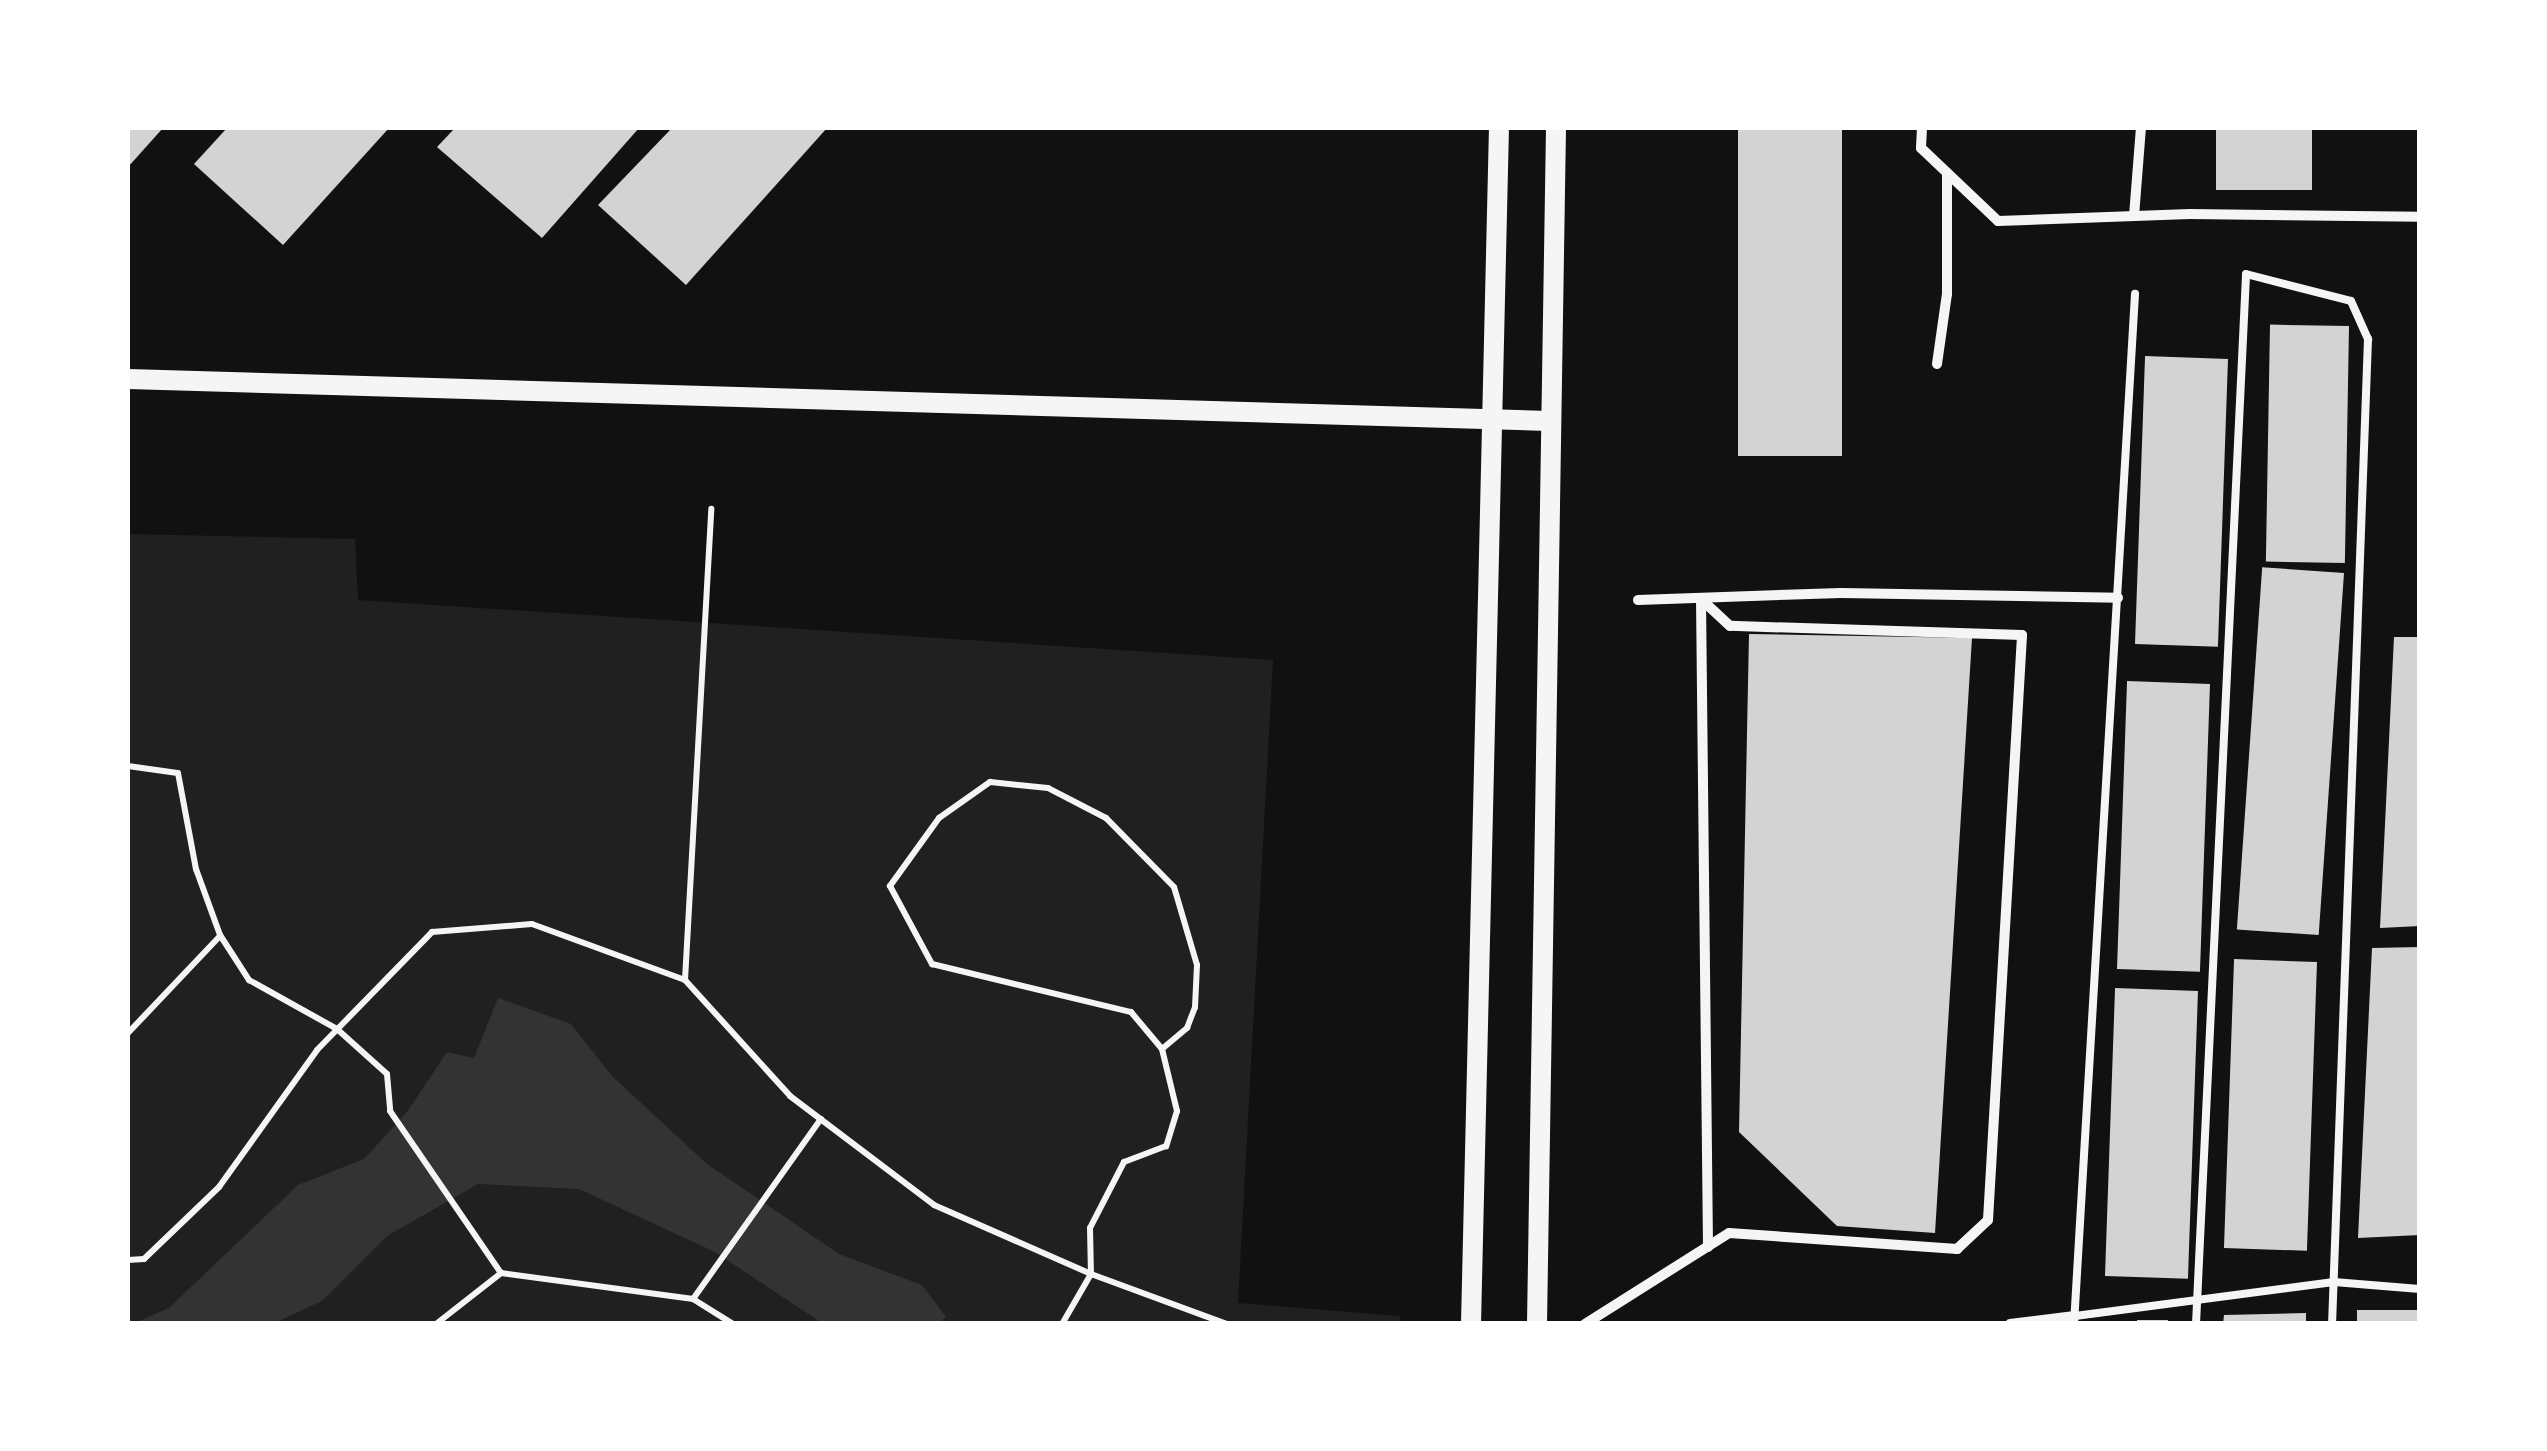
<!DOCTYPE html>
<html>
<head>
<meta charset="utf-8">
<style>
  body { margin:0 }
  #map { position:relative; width:2547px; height:1451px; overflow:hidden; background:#111; font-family:Cabin,sans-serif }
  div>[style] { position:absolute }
  .green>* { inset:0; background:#202020 }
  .water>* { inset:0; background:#333 }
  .building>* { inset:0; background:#d3d3d3; transform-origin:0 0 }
  .path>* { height:6px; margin:-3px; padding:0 3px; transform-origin:3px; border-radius:3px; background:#f5f5f5 }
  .service>* { height:8px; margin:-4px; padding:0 4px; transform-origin:4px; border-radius:4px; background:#f5f5f5 }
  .minor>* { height:10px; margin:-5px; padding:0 5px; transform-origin:5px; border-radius:5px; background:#f5f5f5 }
  .secondary>* { height:20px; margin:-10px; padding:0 10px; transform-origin:10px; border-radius:10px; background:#f5f5f5 }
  span { translate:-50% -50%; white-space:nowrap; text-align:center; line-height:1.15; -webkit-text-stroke:9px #fff; paint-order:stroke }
  .frame { position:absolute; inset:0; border:130px solid #fff; pointer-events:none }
</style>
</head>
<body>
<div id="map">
  <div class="green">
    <i style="clip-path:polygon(128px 534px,355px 539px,358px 600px,1273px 660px,1238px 1303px,1400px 1316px,1401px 1323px,128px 1324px)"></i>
  </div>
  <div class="water">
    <i style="clip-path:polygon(498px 998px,571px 1024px,612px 1076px,707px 1164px,839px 1254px,922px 1285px,946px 1317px,940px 1323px,822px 1323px,715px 1252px,579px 1189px,478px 1184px,387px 1236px,322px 1301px,274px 1323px,132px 1324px,169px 1308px,298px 1185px,364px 1159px,407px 1112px,447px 1052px,474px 1058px)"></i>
  </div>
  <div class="building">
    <i style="clip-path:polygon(128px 128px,163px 128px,128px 167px)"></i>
    <i style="clip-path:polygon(227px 128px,389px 128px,283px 245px,194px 164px)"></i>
    <i style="clip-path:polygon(455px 128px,639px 128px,542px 238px,437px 147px)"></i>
    <i style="clip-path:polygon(672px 128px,827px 128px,686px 285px,598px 205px)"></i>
    <i style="left:1738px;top:128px;width:104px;height:328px"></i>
    <i style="left:2216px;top:128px;width:96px;height:62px"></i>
    <i style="left:2349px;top:326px;width:237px;height:79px;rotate:91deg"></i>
    <i style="left:2228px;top:359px;width:288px;height:83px;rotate:92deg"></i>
    <i style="left:2344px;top:573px;width:363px;height:82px;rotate:94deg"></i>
    <i style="clip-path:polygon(1749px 634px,1972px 638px,1935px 1233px,1837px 1226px,1739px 1132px)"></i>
    <i style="clip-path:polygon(2394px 637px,2420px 637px,2420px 926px,2380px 928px)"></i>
    <i style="left:2210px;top:684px;width:288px;height:83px;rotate:92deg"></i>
    <i style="clip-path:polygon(2420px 947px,2420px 1235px,2358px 1238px,2372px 948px)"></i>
    <i style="left:2317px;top:962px;width:289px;height:83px;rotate:92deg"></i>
    <i style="left:2198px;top:991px;width:288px;height:83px;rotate:92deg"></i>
    <i style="left:2420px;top:1310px;width:14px;height:63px;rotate:90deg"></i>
    <i style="clip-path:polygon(2306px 1313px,2306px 1324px,2223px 1324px,2224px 1315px)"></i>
    <i style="left:2137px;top:1320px;width:31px;height:4px"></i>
  </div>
  <div class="path">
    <i style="left:128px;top:766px;width:50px;rotate:8deg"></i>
    <i style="left:178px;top:773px;width:98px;rotate:79.4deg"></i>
    <i style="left:196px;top:869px;width:70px;rotate:70deg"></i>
    <i style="left:220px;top:935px;width:54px;rotate:57.2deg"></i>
    <i style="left:249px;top:980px;width:101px;rotate:29.1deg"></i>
    <i style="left:337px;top:1029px;width:67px;rotate:42deg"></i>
    <i style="left:387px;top:1074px;width:37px;rotate:85deg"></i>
    <i style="left:390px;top:1111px;width:196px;rotate:55.6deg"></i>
    <i style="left:685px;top:980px;width:472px;rotate:-86.8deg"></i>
    <i style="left:128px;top:1033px;width:134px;rotate:-46.5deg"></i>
    <i style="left:1162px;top:1049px;width:33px;rotate:-40deg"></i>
    <i style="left:1187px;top:1028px;width:22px;rotate:-69deg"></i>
    <i style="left:1195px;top:1007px;width:42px;rotate:-87.3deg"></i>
    <i style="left:1197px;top:965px;width:81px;rotate:-106.4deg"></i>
    <i style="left:1174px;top:887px;width:97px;rotate:-134.6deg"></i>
    <i style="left:1106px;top:818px;width:65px;rotate:-152.7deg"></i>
    <i style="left:1048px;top:788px;width:58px;rotate:-174.1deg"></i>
    <i style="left:990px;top:782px;width:62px;rotate:144.8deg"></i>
    <i style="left:939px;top:818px;width:84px;rotate:125.8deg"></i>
    <i style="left:890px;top:886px;width:89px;rotate:61.7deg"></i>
    <i style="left:932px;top:964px;width:205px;rotate:13.6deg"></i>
    <i style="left:1131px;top:1012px;width:48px;rotate:50deg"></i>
    <i style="left:1162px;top:1049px;width:64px;rotate:76.4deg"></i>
    <i style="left:1177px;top:1111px;width:37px;rotate:107deg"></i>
    <i style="left:1166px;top:1146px;width:45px;rotate:159.1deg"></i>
    <i style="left:1124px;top:1162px;width:74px;rotate:117.3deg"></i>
    <i style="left:1090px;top:1228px;width:46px;rotate:88.8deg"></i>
    <i style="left:1091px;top:1274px;width:145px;rotate:20.2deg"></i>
    <i style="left:128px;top:1260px;width:16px;rotate:-4deg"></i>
    <i style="left:144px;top:1259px;width:104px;rotate:-43.8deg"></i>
    <i style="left:219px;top:1187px;width:168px;rotate:-54.4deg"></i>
    <i style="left:317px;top:1050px;width:165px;rotate:-45.7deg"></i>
    <i style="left:432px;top:932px;width:100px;rotate:-4.6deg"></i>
    <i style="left:532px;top:924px;width:163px;rotate:20.1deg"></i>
    <i style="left:685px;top:980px;width:156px;rotate:47.8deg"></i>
    <i style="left:790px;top:1096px;width:181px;rotate:37.1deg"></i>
    <i style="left:934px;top:1205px;width:171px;rotate:23.7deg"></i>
    <i style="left:1091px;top:1274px;width:58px;rotate:120.1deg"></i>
    <i style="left:693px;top:1299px;width:221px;rotate:-54.6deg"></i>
    <i style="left:436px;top:1324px;width:83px;rotate:-38.1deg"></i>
    <i style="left:501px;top:1273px;width:194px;rotate:7.7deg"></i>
    <i style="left:693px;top:1299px;width:47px;rotate:32deg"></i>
  </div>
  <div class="service">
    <i style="left:2075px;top:1316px;width:261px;rotate:-7.5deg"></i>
    <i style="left:2334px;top:1282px;width:86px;rotate:4.7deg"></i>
    <i style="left:2074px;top:1324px;width:1032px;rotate:-86.61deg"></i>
    <i style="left:2196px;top:1324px;width:1051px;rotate:-87.27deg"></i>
    <i style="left:2246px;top:274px;width:108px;rotate:14.4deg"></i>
    <i style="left:2351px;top:301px;width:42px;rotate:65.9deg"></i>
    <i style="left:2368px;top:339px;width:986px;rotate:92.09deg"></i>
  </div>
  <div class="minor">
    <i style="left:1922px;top:128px;width:20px;rotate:93deg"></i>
    <i style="left:1921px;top:148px;width:106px;rotate:43.5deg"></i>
    <i style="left:1998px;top:221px;width:192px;rotate:-2.1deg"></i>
    <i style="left:2190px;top:214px;width:230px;rotate:0.7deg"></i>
    <i style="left:2134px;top:216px;width:88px;rotate:-85.5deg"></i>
    <i style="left:1937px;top:364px;width:71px;rotate:-81.9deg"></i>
    <i style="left:1947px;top:294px;width:121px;rotate:-90deg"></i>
    <i style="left:1701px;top:599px;width:648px;rotate:89.38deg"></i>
    <i style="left:1638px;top:600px;width:203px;rotate:-2deg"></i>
    <i style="left:1841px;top:593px;width:277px;rotate:1deg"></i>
    <i style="left:1585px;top:1324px;width:170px;rotate:-32.3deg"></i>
    <i style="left:1729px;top:1233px;width:229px;rotate:4deg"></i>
    <i style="left:1957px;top:1249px;width:42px;rotate:-43.1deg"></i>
    <i style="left:1988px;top:1220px;width:586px;rotate:-86.67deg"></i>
    <i style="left:2022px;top:635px;width:292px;rotate:-178.2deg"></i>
    <i style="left:1730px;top:626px;width:40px;rotate:-137deg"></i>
    <i style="left:2010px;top:1324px;width:65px;rotate:-7deg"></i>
  </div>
  <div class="secondary">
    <i style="left:128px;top:379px;width:1421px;rotate:1.69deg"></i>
    <i style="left:1471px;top:1324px;width:1196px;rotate:-88.66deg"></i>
    <i style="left:1537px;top:1324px;width:1196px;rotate:-89.09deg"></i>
  </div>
  <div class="frame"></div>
</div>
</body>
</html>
